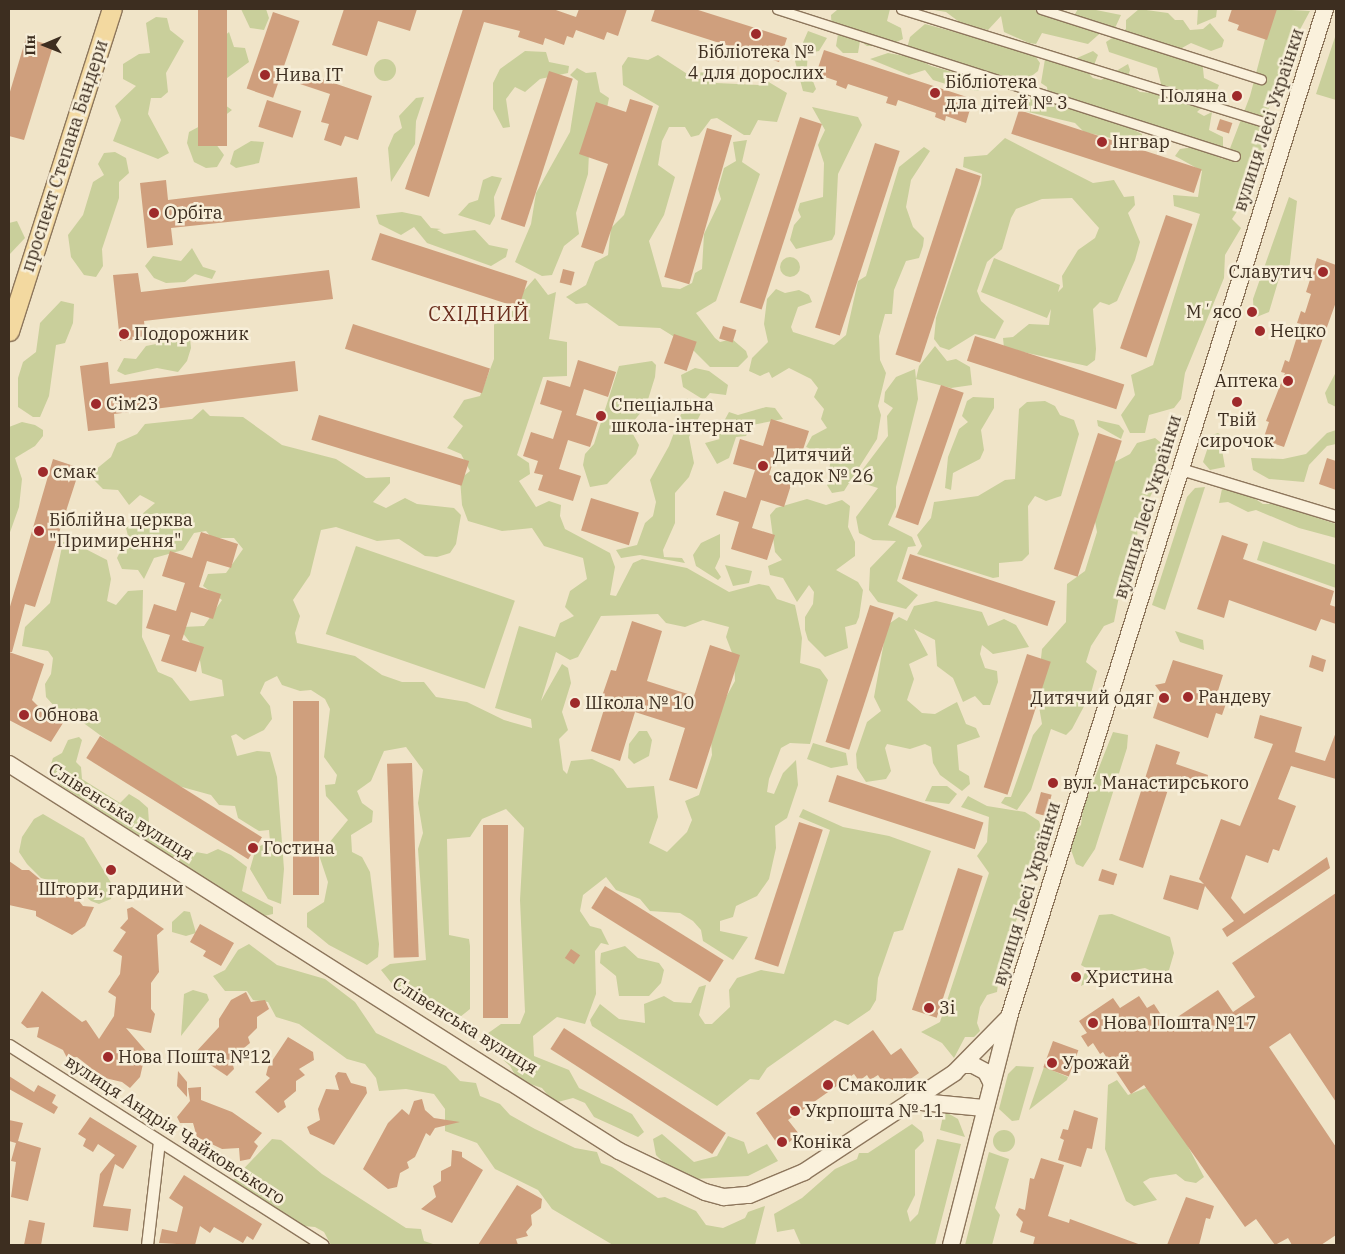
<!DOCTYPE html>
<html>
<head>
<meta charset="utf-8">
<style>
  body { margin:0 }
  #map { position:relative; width:1345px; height:1254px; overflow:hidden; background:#f0e4c8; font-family:"IBM Plex Serif",serif }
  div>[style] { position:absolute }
  .green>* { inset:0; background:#c9cf9b; transform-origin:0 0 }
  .round { border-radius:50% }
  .building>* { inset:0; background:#cf9f7d; transform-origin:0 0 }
  .roads { filter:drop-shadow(1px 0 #8d765c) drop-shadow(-1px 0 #8d765c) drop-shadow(0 1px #8d765c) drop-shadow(0 -1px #8d765c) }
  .pedestrian>* { height:9px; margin:-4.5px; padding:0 4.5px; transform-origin:4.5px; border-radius:4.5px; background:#faf1dc }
  .minor>* { height:11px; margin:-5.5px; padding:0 5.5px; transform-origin:5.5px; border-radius:5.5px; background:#faf1dc }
  .secondary>* { height:16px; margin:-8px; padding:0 8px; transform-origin:8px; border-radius:8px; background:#faf1dc }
  .primary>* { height:19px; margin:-9.5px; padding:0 9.5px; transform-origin:9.5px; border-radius:9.5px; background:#f3d9a0 }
  .dots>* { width:14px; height:14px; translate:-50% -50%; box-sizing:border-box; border:2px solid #f7eed8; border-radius:50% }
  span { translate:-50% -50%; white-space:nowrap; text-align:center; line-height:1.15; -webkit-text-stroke:5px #f7eed8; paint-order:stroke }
  .poi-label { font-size:18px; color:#3d2e20 }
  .left { translate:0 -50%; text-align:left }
  .right { translate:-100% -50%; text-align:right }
  .street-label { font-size:18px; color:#3d2e20 }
  .quarter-label { font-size:20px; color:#6b2e1e; letter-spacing:1px }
  .frame { position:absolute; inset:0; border:10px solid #3d2e20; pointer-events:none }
  .north { position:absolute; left:20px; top:20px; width:50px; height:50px; -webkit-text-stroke:4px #f7eed8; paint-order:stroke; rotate:269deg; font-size:14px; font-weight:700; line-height:20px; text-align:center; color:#3d2e20 }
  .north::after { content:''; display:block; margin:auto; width:18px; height:22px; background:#3d2e20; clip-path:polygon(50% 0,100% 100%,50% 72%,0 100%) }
</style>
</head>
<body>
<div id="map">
  <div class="green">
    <i style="clip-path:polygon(241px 9px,266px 9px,269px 18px,264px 30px,250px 28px)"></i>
    <i style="clip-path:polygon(866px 9px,890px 9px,887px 21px,901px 28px,903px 39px,888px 46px,867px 46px,860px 41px,858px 53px,843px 53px,836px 46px,838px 34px,832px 33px,831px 15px,837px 10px)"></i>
    <i style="clip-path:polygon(928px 9px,1040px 9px,1067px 15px,1075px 14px,1078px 9px,1091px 9px,1121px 15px,1115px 28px,1106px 28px,1088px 44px,1042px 33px,1036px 44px,1029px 43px,1004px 32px,1001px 16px,988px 30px,962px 24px,946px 12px)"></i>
    <i style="clip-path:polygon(1139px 9px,1168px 13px,1175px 20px,1183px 20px,1190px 30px,1203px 29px,1210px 23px,1224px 40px,1222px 47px,1211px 51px,1191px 43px,1180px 49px,1202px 59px,1204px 78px,1219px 85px,1215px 95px,1197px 112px,1204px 116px,1212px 112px,1209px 130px,1223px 137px,1223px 147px,1216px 149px,1048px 95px,1047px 87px,1041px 83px,1045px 59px,1077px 58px,1093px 51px,1098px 55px,1090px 75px,1093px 78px,1101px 80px,1128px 64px,1130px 70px,1126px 82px,1140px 92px,1153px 93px,1161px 84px,1157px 68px,1109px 52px,1106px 42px,1126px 29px,1126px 20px)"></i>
    <i style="clip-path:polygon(1198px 9px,1217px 9px,1216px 17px,1197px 25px)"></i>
    <i style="clip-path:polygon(1273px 9px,1310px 11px,1289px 50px,1285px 81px,1276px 90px,1258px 136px,1266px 148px,1252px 167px,1244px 191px,1247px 196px,1232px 219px,1241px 228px,1225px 255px,1224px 278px,1185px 373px,1181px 399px,1174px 408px,1149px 415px,1145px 433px,1130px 433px,1121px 415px,1135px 395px,1131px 375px,1153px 365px,1200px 214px,1174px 206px,1173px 195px,1198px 197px,1202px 171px,1175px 156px,1180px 149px,1194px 147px,1223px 159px,1229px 151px,1250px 96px)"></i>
    <i style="clip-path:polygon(156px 17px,167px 18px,170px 30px,184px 41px,166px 73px,168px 92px,161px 98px,151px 98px,148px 114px,169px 153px,158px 159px,113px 141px,121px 120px,115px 106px,136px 86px,123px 79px,123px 64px,139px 54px,150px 53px,146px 23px)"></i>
    <i style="clip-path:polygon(925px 24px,1033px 53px,1040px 63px,1038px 71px,1015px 89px,1008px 88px,997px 81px,906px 52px,910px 37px)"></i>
    <i style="clip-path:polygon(808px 31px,827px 38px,819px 51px,808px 53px,807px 66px,816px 89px,813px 93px,803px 91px,795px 61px)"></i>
    <i style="clip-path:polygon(229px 32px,234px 47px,245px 48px,249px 62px,223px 81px,227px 88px,225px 105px,232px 110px,223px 117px,211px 117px,209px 104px,203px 99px,222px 38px)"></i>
    <i style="clip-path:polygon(1336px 34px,1336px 100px,1316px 94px)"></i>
    <i style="clip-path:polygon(525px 51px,546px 52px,549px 62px,569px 66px,568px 73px,540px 79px,525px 92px,515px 87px,506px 99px,510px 127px,503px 128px,493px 109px,493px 83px,500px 69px)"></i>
    <i style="clip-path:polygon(888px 53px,916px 58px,931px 66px,960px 74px,977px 75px,984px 79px,984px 86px,978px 91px,959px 88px,933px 80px,925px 70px,909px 75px,870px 59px)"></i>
    <i style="clip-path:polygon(658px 55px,692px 77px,695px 73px,706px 72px,716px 83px,759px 85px,767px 81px,787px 93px,777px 122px,758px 120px,750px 135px,744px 135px,717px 118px,711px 119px,699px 135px,691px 137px,685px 127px,669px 127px,662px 141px,658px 165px,675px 177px,664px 215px,649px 241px,662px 287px,680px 289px,692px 283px,695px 273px,702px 269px,704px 234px,721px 199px,718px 189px,724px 168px,736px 161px,733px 142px,747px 140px,742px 162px,760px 174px,716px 301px,696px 313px,715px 338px,720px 342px,732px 339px,746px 351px,748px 357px,738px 367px,710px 367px,689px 346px,660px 328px,619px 326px,587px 303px,576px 304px,566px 297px,586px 285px,595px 262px,608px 255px,611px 228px,624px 215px,659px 106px,623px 85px,622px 66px,628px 57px,648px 60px)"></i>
    <i class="round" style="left:374px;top:59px;width:22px;height:22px"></i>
    <i style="clip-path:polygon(577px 68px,586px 73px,596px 72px,600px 92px,609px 98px,607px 108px,590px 132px,588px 174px,576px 213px,579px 234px,564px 246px,552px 275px,542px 276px,515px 262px,531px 224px,536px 193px,570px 132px,578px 81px,570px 75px)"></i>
    <i style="clip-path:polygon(424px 97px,416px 121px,415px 144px,391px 182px,388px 148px,394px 134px,402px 128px,399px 116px,416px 98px)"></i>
    <i style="clip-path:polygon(1032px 98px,1110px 118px,1142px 134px,1142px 145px,1084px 132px,1075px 123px,1024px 111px,1018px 102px)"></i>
    <i style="clip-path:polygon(812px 107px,858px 117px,862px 125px,838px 174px,835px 234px,832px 240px,796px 249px,790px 240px,794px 225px,801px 217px,798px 210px,800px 203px,823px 197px,824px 163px,818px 145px,825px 130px)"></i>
    <i style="clip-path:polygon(202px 125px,224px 155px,217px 167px,206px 168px,194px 162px,187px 143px,189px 132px)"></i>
    <i style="clip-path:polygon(1005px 138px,1093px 183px,1114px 180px,1124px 197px,1134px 196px,1135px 205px,1128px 213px,1140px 242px,1135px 260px,1117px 301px,1109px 305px,1100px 302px,1093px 309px,1096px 349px,1095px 360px,1087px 366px,1004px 348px,1003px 338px,1013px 337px,1029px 324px,1049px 325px,1051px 309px,1047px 318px,981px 292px,994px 258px,1060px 285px,1058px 292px,1063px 287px,1062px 276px,1078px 250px,1095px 238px,1099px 228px,1072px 198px,1042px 199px,1016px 209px,1011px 218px,1002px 249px,987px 262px,977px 291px,981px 301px,1004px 321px,995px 339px,975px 334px,949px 350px,940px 347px,934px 339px,936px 318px,981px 184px,982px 174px,963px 167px,964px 157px,987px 155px)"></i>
    <i style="clip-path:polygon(251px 141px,264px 142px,259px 163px,236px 168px,230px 164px,234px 151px)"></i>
    <i style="clip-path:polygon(924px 147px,930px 151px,911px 180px,906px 207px,913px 227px,924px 238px,923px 246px,919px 258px,906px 261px,894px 290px,892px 314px,885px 314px,879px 336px,880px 360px,886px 373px,878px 406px,881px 415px,877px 439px,844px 491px,832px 493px,827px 485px,831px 457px,806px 447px,812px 436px,827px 428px,821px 419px,824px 409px,814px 397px,818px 388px,811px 379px,789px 368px,772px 378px,769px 372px,760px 376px,749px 371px,752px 358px,768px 342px,764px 324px,767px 299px,776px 289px,785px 293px,799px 290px,809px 295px,812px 302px,798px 307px,791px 327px,793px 332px,834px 345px,846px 335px,858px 281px,866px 276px,899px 167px)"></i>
    <i style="clip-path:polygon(115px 152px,126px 158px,129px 173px,119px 182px,119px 198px,102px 249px,103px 266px,96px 277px,84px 275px,71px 257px,68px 235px,83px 215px,93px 182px,104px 175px,98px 164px,104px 153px)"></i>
    <i style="clip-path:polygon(492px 176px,502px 178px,494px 197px,495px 216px,490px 225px,458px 215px,469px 203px,478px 200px,483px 180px)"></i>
    <i style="clip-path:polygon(1289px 197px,1297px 201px,1289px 271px,1280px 275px,1269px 312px,1254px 318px,1253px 299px)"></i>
    <i style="clip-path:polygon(402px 212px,421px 216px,431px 228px,441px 229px,437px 230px,444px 234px,475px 230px,489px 245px,508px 249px,506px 257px,491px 266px,427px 243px,414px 227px,401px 235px,379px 224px,376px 215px)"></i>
    <i style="clip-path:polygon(17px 221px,25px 238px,9px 255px,9px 223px)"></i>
    <i style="clip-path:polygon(192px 248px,203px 267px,216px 271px,212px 279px,195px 274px,185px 282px,166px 283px,154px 278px,145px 266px,153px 256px,181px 261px)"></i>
    <i class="round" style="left:780px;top:257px;width:20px;height:20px"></i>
    <i style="clip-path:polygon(evenodd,535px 278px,548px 295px,556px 292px,549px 339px,567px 342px,567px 376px,543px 377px,517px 455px,529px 463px,530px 474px,519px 481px,536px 507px,549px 501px,561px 505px,560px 516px,565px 529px,610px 553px,615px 567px,610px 595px,616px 596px,633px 563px,642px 559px,687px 568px,729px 592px,759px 584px,769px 586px,777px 599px,795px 605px,802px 638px,800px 663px,820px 669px,828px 680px,810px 744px,790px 743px,781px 748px,769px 779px,767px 792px,774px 794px,783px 773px,796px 760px,798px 785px,787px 818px,775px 826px,776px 848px,769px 879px,757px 896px,736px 906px,733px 917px,720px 921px,720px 931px,748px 937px,733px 960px,703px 941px,701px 930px,693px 921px,680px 913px,650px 911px,640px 899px,616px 890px,606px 877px,583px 895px,580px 911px,590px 926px,601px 929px,609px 945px,601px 943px,595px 951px,596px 994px,585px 1024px,557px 1017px,533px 1036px,534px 1056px,569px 1070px,579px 1088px,632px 1114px,644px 1132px,638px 1137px,594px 1117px,585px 1103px,573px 1098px,554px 1103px,542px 1088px,518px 1080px,510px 1066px,488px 1046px,484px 1036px,501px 1024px,520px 1024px,525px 1012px,520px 900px,524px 828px,506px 809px,482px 819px,470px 837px,447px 839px,449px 935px,469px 939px,470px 946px,470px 1009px,450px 1025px,418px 1004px,418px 986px,401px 995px,381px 970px,390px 964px,426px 960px,418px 849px,423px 833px,418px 803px,423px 770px,406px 747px,384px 751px,371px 781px,357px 791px,362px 803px,373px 811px,372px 822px,351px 835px,352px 852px,362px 857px,370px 872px,379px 944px,378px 957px,367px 965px,329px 945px,307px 927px,307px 913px,324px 902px,328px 882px,319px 855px,348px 820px,326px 796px,325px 785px,335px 784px,337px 775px,324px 757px,330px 709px,325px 699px,311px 690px,300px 691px,282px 685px,277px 676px,265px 682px,260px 693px,270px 706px,272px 719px,264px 730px,244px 740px,236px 734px,231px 736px,237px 756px,257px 751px,270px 752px,277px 777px,284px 869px,281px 904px,268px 899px,250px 869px,256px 848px,270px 841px,269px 830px,259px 831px,238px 818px,235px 806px,219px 805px,211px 795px,164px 782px,74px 716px,55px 707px,46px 697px,45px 684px,51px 674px,53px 658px,48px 651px,22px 646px,25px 627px,50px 603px,63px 542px,72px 542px,107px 560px,111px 579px,107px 601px,116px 605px,128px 591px,143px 590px,142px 637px,158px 672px,172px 678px,190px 701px,224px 696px,222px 680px,202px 673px,199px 654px,182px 632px,183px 627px,204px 626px,222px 600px,203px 586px,208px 574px,226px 573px,243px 549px,234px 538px,212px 538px,206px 531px,194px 533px,183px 550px,154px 558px,144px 579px,138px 570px,122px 569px,117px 558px,128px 536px,126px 528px,155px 503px,140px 495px,129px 505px,118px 490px,103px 489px,89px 475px,111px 457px,117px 443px,137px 434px,145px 424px,192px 419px,203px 409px,210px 416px,243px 417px,282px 445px,336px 459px,366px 478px,390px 477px,390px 483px,373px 502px,386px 508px,405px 498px,417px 504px,454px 508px,461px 515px,456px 544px,450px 553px,437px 557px,425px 556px,399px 539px,377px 541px,336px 527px,321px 530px,310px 575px,293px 600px,300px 616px,295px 633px,297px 643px,355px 656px,382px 675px,402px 682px,424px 682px,436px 697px,467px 702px,504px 720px,532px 728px,531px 719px,495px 708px,519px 626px,555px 637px,560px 623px,574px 616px,565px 607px,570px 591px,587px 579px,583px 558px,544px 546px,532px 528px,502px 531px,468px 521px,462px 505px,460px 479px,470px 471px,461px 454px,447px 448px,463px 426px,453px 417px,464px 400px,480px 396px,494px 359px,494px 325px,499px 314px,513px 311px,520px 295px,535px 278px,658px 614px,666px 623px,685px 627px,703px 620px,729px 627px,726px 637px,734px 658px,735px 681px,710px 726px,712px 755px,699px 795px,685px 801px,692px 820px,687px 832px,667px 852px,649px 843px,658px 817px,654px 786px,627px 788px,613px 769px,592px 759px,571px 761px,567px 774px,563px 770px,559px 739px,568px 730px,562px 712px,571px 683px,568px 668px,562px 664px,541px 701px,556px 652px,570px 660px,578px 657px,601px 616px,658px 614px)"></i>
    <i style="clip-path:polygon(61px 301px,74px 304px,73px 323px,65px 343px,56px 345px,49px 396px,40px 417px,33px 417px,18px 407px,18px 378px,23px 362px,36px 352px,40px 323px)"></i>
    <i style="clip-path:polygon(176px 329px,190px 338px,191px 348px,187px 361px,178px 372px,157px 368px,125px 375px,117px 371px,124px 358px,136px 359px,146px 346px,166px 342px)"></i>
    <i style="clip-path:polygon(935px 346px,947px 361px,956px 359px,970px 367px,972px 385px,951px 388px,916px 379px,919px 366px)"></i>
    <i style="clip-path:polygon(652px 361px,656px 365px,655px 377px,646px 406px,629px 427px,639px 445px,636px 454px,607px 484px,590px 487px,583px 465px,585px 454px,594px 444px,619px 366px)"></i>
    <i style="clip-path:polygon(695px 368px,709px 371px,728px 385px,726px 395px,710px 393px,704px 400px,683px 387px,681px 375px)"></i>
    <i style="clip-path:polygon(915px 369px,918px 399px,896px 487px,896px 507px,888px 525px,912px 537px,916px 546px,908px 547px,897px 581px,918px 595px,906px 609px,878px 602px,869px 590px,870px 568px,896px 541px,873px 540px,859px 533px,856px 517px,878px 488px,865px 484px,857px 477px,888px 436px,887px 416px,893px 408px,884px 402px,885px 392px,896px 377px)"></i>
    <i style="clip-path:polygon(1336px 372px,1336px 407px,1328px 403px,1325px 393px)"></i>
    <i style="clip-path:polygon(973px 397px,994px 398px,994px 408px,981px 430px,984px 450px,980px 459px,953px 473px,951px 490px,945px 488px,948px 457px,959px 429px,968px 422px,962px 416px,967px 401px)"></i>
    <i style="clip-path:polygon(687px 398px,703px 409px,689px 437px,694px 463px,689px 477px,675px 493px,675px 523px,663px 550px,664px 557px,682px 558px,685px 563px,640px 555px,621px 558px,616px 550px,637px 545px,645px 523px,653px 516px,656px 502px,650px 480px,669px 446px)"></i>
    <i style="clip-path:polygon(1045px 401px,1055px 406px,1060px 415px,1074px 420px,1079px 434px,1061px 496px,1046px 501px,1035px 496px,1028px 506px,1029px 554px,1022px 561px,999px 563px,999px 577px,993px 578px,917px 554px,922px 546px,917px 535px,931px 518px,934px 502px,978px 496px,1005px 480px,1015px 479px,1019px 409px,1027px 402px)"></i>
    <i style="clip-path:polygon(766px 407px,775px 408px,783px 419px,752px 425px,746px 436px,736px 437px,729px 458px,717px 464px,705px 443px,720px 439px,714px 436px,716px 427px,723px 423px,729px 412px,738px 415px)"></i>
    <i style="clip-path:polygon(1097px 420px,1119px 425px,1124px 431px,1121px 439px,1098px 426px)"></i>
    <i style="clip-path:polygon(22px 422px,35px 425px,43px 430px,43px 436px,35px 446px,15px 458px,22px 479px,19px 507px,9px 535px,9px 427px)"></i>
    <i style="clip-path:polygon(1336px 430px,1336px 444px,1327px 446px,1309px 465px,1304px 482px,1269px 479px,1253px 470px,1251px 458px,1283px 459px,1306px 454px,1327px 433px)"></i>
    <i style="clip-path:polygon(1218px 433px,1226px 439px,1222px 450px,1225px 467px,1210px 470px,1203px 462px,1212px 435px)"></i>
    <i style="clip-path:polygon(1155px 438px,1164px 445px,1164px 458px,1155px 464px,1159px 479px,1137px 523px,1138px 554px,1124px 571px,1114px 622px,1104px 626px,1091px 646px,1086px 662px,1097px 671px,1091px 693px,1072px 729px,1066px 735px,1051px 729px,1031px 790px,1017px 810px,1001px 803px,1005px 797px,1011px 797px,1033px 735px,1042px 724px,1037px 695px,1042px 649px,1066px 622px,1067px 584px,1085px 571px,1097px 532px,1094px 516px,1109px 465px,1130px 454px,1137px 443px)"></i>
    <i style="clip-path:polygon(1205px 487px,1165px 610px,1152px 605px,1187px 497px,1195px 488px)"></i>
    <i style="clip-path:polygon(1222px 489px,1246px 493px,1263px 504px,1275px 504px,1336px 524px,1336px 538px,1299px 528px,1256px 510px,1248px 512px,1228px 502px,1219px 503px)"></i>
    <i style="clip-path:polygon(807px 499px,826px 505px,842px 500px,850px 506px,848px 527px,855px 542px,855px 556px,836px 570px,858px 582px,863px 590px,859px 617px,856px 624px,845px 627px,848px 648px,825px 657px,808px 640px,805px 630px,805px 617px,813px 604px,814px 592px,809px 585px,797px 602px,783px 578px,770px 575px,768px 566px,782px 560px,775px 552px,770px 515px,776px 508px)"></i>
    <i style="clip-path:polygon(720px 534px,720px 557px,715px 568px,721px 577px,718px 580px,696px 566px,693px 555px,701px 543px)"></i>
    <i style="clip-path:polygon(1263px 541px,1336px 565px,1336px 588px,1257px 560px)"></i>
    <i style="left:356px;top:546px;width:168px;height:93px;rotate:19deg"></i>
    <i style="clip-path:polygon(725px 565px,752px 571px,749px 583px,733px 586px)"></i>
    <i style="clip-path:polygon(936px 601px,982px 612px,988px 626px,1004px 619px,1016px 625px,1029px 647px,993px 654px,982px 645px,980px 654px,985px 668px,997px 671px,998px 682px,990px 705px,983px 705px,975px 696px,963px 702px,953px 678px,937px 666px,935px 640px,914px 629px,928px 655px,909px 664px,914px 679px,907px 700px,922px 713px,935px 714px,957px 702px,966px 724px,976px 728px,980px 737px,957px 745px,959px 770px,969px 776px,970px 784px,962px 791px,940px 775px,933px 763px,931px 747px,925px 744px,910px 749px,887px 744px,885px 748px,891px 771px,886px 779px,866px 782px,857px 768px,856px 754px,867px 722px,881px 711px,874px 697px,887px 625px,899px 617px,907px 621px,914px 606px)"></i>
    <i style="clip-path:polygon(1175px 631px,1203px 640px,1204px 650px,1180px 642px)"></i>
    <i style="clip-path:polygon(639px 731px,647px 731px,652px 740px,649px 756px,634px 764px,628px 758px,629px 744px)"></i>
    <i style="clip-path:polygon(1113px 732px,1128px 735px,1127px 748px,1095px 849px,1083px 867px,1076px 864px,1070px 847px,1073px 832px,1081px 825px,1083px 808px)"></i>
    <i style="clip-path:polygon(79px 737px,82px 740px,76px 762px,81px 767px,82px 779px,120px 803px,129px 794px,139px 800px,148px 808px,149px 823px,196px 852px,207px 854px,218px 849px,231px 855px,247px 867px,242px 891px,273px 907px,273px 914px,264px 916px,60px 785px,49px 770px,53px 758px,62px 753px,68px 740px)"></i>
    <i style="clip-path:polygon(813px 743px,846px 753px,848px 765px,831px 768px,807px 759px)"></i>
    <i style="clip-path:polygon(932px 786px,947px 786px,957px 794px,949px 804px,925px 801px)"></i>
    <i style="clip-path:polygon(968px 796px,987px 806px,1025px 812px,1039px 821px,1041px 827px,1033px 868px,1021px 879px,1026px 895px,1001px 960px,997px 992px,987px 995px,980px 1007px,977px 1023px,980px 1031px,974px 1037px,965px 1037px,954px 1058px,942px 1043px,921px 1032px,940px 1022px,989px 873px,977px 856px,987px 842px,989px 817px,961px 807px)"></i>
    <i style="clip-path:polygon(803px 809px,843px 827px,889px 836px,931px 851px,903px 930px,894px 932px,878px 978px,876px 1000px,870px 1010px,848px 1025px,835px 1020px,767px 1068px,759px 1080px,750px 1079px,717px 1106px,592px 1026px,590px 1020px,600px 1004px,619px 1019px,645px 1023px,644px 1004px,664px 996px,674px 1002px,691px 1003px,699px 987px,706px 985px,699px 1015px,705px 1024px,712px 1024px,730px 1007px,729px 990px,737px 978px,761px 970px,784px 974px,830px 830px,799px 817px)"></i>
    <i style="clip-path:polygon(43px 814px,84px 838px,113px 886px,111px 899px,99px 904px,91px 901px,77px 888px,41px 878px,27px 864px,19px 852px,22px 837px,34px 819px)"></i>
    <i style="clip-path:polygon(184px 911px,190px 912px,196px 933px,186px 936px,172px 932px,172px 922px)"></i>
    <i style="clip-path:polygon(1112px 914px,1170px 937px,1174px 953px,1169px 970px,1162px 976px,1145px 968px,1100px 976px,1081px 986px,1086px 968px,1081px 965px,1099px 915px)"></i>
    <i style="clip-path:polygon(249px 944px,277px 965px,325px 979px,355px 1002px,376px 1033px,446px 1066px,460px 1081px,476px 1083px,480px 1096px,500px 1104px,510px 1115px,535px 1129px,575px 1148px,597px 1152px,601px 1163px,612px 1167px,658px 1198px,665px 1197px,696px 1211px,706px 1225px,723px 1228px,745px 1218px,748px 1212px,765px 1206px,755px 1245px,613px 1245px,552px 1209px,538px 1190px,495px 1169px,477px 1143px,445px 1131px,445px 1109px,434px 1094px,406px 1089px,379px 1091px,376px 1078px,365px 1064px,347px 1059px,299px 1024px,276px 1017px,268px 1002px,253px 1000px,247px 991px,225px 991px,213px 976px,225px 970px,238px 950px)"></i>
    <i style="clip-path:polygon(625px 946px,638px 958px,659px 963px,664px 970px,661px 983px,649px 996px,619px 996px,616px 976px,600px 963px,601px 953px)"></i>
    <i style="clip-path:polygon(193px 990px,207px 994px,209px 1000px,181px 1036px,184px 994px)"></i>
    <i style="clip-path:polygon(1016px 1066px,1034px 1067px,1019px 1120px,1012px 1121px,999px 1109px,1008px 1074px)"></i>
    <i style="clip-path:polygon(1044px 1067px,1068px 1077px,1067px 1080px,1029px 1110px)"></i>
    <i style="clip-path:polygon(1117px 1080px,1128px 1095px,1148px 1087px,1180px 1131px,1204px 1177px,1196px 1183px,1185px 1181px,1176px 1174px,1150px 1178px,1143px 1182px,1157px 1200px,1134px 1206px,1126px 1201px,1105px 1149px,1108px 1085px)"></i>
    <i style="clip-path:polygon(944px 1111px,958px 1119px,965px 1137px,940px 1130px)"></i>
    <i style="clip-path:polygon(912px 1124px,922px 1132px,924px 1141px,915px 1150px,915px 1195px,907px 1211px,910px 1222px,918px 1214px,937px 1139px,961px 1144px,935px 1245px,801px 1245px,794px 1229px,777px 1232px,774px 1214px,802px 1198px,835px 1169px,857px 1159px,859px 1153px,868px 1153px)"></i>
    <i class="round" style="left:993px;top:1130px;width:22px;height:22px"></i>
    <i style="clip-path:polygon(662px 1134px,694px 1162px,717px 1156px,728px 1136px,744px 1142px,748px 1154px,767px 1144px,778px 1161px,748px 1176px,695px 1179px,666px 1165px,656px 1155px,653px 1139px)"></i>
    <i style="clip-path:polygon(272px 1139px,281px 1140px,322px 1174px,406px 1228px,421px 1229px,424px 1241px,436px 1245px,331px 1245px,324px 1232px,315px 1227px,304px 1226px,271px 1206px,235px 1192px,233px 1180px)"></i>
    <i style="clip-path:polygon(989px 1152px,1009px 1159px,995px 1208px,1000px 1215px,992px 1245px,965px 1245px)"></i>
  </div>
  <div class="building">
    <i style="left:198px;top:9px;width:29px;height:137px"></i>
    <i style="clip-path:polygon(344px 9px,417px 9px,410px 31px,378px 21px,367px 56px,332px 45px)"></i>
    <i style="clip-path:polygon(463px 9px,553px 9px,576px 17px,579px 9px,627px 9px,618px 36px,607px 32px,604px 40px,576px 30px,573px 38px,567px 36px,564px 45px,545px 38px,543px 45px,518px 37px,520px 31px,484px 22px,429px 197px,405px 189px)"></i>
    <i style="clip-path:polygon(655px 9px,695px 9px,787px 38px,779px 62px,651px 21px)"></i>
    <i style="clip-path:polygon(1232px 9px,1277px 9px,1267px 40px,1237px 30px,1239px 25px,1228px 21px)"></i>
    <i style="left:273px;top:12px;width:28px;height:81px;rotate:19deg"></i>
    <i style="clip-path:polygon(26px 38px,53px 46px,24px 140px,9px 136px,9px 95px)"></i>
    <i style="clip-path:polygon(824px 50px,973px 99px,966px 123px,946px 116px,945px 121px,935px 117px,936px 113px,898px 100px,896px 106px,886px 103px,888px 97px,848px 84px,846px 89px,836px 85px,837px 81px,816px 74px)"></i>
    <i style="left:549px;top:71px;width:25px;height:156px;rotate:18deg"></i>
    <i style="clip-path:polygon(304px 73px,372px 96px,358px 140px,345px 136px,341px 146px,324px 140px,329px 124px,321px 122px,330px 94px,300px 84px)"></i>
    <i style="clip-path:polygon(630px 99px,653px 106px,603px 254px,581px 247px,608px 164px,579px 154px,596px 102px,626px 112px)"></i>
    <i style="left:267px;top:100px;width:36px;height:28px;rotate:18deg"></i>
    <i style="left:1019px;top:110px;width:192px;height:25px;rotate:18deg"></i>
    <i style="left:800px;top:117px;width:23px;height:195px;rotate:18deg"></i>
    <i style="left:1220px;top:119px;width:13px;height:11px;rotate:18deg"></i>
    <i style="left:707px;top:128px;width:26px;height:155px;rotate:16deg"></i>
    <i style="left:875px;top:143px;width:26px;height:194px;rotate:18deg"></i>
    <i style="left:956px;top:168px;width:26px;height:196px;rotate:18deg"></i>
    <i style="clip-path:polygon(357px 177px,360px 208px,171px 228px,173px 245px,147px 248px,140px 183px,166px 180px,168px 200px)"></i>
    <i style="left:1166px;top:215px;width:28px;height:141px;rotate:19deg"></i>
    <i style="left:380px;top:233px;width:155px;height:28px;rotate:18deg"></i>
    <i style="clip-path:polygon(1317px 258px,1336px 265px,1336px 302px,1284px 447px,1263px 440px,1269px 422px,1266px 421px,1285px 373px,1281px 372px,1285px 360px,1289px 362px,1301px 324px,1297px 323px,1301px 311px,1305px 313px,1311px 294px,1306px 292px)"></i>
    <i style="left:563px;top:269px;width:12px;height:14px;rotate:14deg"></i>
    <i style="clip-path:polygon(329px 270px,333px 299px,144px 321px,146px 338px,120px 341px,113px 275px,138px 273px,141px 292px)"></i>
    <i style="left:353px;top:324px;width:144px;height:26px;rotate:18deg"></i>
    <i style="left:723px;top:326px;width:14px;height:13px;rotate:17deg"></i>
    <i style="left:674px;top:334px;width:24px;height:31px;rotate:19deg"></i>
    <i style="left:975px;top:336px;width:157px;height:26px;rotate:18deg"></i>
    <i style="clip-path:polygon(578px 360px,616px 372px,608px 397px,584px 389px,576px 415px,598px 422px,590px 447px,568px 440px,559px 469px,581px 476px,573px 501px,538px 490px,543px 475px,534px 473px,538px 461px,523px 456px,531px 432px,553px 439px,562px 411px,540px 404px,547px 380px,570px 387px)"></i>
    <i style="clip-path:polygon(295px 361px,298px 391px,114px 414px,115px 428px,88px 431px,80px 366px,108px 362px,110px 384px)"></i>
    <i style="left:941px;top:385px;width:24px;height:140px;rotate:19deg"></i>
    <i style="left:319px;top:415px;width:157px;height:26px;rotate:17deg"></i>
    <i style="clip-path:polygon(771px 419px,809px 431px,801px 456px,777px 449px,769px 475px,792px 482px,784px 507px,761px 500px,752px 528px,775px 535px,767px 560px,731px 549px,739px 522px,716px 515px,724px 491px,746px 498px,755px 470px,733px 464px,740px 439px,763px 446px)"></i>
    <i style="left:1098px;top:433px;width:25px;height:143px;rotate:18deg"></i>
    <i style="clip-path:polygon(1327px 458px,1336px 461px,1336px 490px,1319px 484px)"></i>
    <i style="clip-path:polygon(53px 459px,80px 468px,35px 607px,25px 604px,12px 652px,9px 652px,9px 610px)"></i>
    <i style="left:591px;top:498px;width:50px;height:34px;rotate:17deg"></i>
    <i style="clip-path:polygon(201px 532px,238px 544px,231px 568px,207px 561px,199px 587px,221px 594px,213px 619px,191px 612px,182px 640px,204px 647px,196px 672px,161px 661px,170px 635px,146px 628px,154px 604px,176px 611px,185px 583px,162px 576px,170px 551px,192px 558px)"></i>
    <i style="clip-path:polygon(1222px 535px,1248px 544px,1243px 559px,1334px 591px,1330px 605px,1336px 607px,1336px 624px,1321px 619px,1316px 631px,1229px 600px,1224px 618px,1197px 609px)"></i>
    <i style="left:910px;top:554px;width:153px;height:26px;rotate:18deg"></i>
    <i style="left:870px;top:605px;width:25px;height:144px;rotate:18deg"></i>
    <i style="clip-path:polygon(632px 621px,662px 631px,647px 681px,694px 696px,710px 645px,740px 655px,697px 789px,669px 780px,685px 728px,635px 712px,620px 761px,591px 751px,606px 703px,600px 702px,611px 670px,616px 671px)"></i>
    <i style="clip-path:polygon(9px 652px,44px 664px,32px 700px,46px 714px,50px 708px,60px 714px,57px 719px,63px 723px,51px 742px,9px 720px)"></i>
    <i style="left:1027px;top:654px;width:25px;height:140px;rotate:18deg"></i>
    <i style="clip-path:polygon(1312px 655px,1326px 660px,1323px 672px,1309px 667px)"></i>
    <i style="clip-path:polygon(1173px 660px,1223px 675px,1217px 694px,1228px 698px,1222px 715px,1216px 713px,1208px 738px,1153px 718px,1161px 693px,1155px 685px,1165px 683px)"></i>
    <i style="left:293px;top:701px;width:26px;height:194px"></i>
    <i style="clip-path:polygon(1260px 715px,1302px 727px,1295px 752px,1325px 761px,1336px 732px,1336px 779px,1291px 766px,1278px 799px,1296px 806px,1279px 851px,1273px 849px,1268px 863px,1246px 855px,1231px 898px,1244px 914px,1327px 857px,1330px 868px,1227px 937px,1222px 929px,1234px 921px,1205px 886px,1198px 910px,1163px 899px,1170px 875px,1204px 884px,1199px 879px,1221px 819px,1240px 826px,1273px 744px,1254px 738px)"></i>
    <i style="left:100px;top:736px;width:191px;height:26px;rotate:32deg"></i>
    <i style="clip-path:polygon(1156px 744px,1180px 752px,1176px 764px,1208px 775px,1203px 791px,1172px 777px,1143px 868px,1119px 860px)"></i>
    <i style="left:412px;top:763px;width:194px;height:25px;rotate:88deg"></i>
    <i style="left:837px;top:775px;width:154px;height:28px;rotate:18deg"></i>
    <i style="left:1041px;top:792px;width:11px;height:22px;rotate:15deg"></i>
    <i style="left:799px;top:822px;width:25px;height:144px;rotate:18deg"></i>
    <i style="left:483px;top:825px;width:25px;height:193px"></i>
    <i style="clip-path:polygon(9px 861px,22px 870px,29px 870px,48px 886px,64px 888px,64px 893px,74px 895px,83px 906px,94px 907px,85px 926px,72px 935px,36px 916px,36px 911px,9px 905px)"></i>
    <i style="left:958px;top:868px;width:26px;height:149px;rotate:18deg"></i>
    <i style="left:1102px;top:869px;width:16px;height:12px;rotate:18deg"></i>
    <i style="left:605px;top:886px;width:140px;height:26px;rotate:32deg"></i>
    <i style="clip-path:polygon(1336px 893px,1336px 1102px,1290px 1033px,1269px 1047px,1336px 1147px,1336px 1235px,1321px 1245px,1292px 1245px,1288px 1238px,1275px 1245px,1256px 1219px,1245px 1227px,1144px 1085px,1131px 1094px,1103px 1052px,1100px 1054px,1093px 1043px,1088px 1047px,1081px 1036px,1087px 1033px,1079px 1021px,1113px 998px,1120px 1008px,1139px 996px,1147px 1008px,1154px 1004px,1167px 1024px,1218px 990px,1233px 1012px,1255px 997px,1232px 963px)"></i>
    <i style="clip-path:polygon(132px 907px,164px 929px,157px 935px,159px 972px,151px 983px,151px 1009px,155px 1014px,151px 1033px,126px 1028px,146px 1051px,140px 1077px,130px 1088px,122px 1082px,88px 1074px,91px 1068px,77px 1057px,67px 1058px,63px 1050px,37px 1037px,39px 1027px,27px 1028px,21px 1023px,42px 991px,82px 1022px,86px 1020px,99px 1039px,114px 1016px,116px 997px,108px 992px,120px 974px,122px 956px,113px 951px,126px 932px,120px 928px,128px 919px,127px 909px)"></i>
    <i style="clip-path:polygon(200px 924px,234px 943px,221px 966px,203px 956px,206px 951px,190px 942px)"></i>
    <i style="left:571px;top:949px;width:11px;height:11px;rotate:34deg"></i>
    <i style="clip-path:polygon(246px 992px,251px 1002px,265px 1000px,269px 1009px,257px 1017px,257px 1028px,248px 1037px,250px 1043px,244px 1048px,244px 1056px,231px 1057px,234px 1069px,227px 1076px,206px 1062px,195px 1065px,195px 1053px,219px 1027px,219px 1019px,231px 1000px)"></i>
    <i style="left:564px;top:1028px;width:193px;height:25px;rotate:33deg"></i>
    <i style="clip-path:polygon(873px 1030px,891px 1055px,901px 1048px,919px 1073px,890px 1093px,878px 1075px,870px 1080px,867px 1075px,859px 1081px,854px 1074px,788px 1120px,799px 1134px,781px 1149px,756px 1113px)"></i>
    <i style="clip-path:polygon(288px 1037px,313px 1052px,314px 1060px,299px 1069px,305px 1075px,296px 1081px,296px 1091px,284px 1101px,286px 1107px,278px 1113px,255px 1092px,270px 1078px,266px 1075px,268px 1067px)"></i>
    <i style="left:1053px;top:1041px;width:27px;height:28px;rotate:20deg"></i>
    <i style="clip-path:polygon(178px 1071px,187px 1082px,187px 1097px,177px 1086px)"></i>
    <i style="clip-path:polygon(338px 1072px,346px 1073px,351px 1083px,366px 1087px,367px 1093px,334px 1145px,310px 1134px,307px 1127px,320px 1120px,318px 1109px,326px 1089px,339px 1090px,335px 1076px)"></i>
    <i style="clip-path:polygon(9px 1076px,34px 1092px,38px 1085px,56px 1095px,52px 1103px,58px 1107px,54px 1114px,9px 1089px)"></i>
    <i style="clip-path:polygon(201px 1087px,201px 1100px,232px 1112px,262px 1133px,254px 1142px,258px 1146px,250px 1159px,240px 1161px,239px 1148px,222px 1149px,197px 1137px,193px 1123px,180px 1123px,177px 1117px,190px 1101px,188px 1088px)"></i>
    <i style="clip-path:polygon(422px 1099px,425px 1110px,434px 1118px,460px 1122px,435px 1128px,430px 1136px,426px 1133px,415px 1157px,407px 1162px,409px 1168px,400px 1173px,397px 1187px,388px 1189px,363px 1169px,388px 1123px,402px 1109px,409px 1115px,414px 1101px)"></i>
    <i style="clip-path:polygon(1074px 1110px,1098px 1118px,1092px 1149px,1087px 1148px,1081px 1167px,1058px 1160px,1064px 1140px,1060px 1138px,1063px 1129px,1068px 1130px)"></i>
    <i style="clip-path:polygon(90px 1117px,137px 1146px,123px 1169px,115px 1164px,103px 1206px,131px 1209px,128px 1231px,93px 1227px,100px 1174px,115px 1155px,98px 1144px,93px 1152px,83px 1146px,86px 1139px,78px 1134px)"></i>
    <i style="clip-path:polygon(9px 1120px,23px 1123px,18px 1141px,41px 1148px,28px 1201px,11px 1197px,16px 1162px,11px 1161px,16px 1143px,9px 1141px)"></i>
    <i style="clip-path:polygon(452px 1150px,462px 1152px,462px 1157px,483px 1170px,452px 1223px,421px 1209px,436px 1197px,433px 1186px,441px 1181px,441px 1171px,451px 1166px)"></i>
    <i style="clip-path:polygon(1041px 1158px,1064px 1165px,1048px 1216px,1069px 1223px,1070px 1219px,1141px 1245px,1033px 1245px,1035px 1237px,1020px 1232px,1023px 1222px,1016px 1215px,1019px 1208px,1025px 1210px,1030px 1178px,1034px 1179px)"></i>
    <i style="clip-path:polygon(184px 1175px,262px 1224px,253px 1240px,247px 1236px,243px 1243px,214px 1227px,210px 1233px,200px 1226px,195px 1245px,159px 1243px,162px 1229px,177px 1232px,183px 1207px,169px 1198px)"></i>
    <i style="clip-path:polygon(517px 1185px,542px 1199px,541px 1208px,531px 1215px,532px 1225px,526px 1232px,528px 1236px,516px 1239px,518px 1245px,478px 1245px)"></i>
    <i style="clip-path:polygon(1186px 1197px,1214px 1206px,1210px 1219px,1206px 1218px,1199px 1245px,1167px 1245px)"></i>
    <i style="clip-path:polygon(29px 1220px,45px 1223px,41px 1245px,24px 1245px)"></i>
  </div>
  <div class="roads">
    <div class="pedestrian">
      <i style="left:777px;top:9px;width:481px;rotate:17.8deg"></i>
      <i style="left:901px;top:9px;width:376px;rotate:17.3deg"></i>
      <i style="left:1041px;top:9px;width:231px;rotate:17.7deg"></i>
    </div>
    <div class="minor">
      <i style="left:1181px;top:469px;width:162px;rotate:16.9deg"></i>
      <i style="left:9px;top:1045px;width:372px;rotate:32.5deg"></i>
      <i style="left:147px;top:1245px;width:104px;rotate:-83.4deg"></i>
    </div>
    <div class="secondary">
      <i style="left:9px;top:764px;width:722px;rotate:32.39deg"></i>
      <i style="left:619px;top:1151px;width:95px;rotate:25.5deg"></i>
      <i style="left:705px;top:1192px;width:20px;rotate:15deg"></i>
      <i style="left:724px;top:1197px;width:25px;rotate:-5deg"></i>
      <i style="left:749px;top:1195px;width:60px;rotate:-22.7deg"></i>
      <i style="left:804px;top:1172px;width:180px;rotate:-33.4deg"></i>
      <i style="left:954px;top:1073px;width:76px;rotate:-45.5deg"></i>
      <i style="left:964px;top:1065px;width:9px"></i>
      <i style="left:973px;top:1065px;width:15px;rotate:28deg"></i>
      <i style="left:986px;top:1072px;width:11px;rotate:63deg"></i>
      <i style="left:911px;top:1101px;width:73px;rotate:5.5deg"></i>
      <i style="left:951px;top:1245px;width:235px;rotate:-75.7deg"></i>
      <i style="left:1009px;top:1017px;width:1056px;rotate:-72.59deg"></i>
    </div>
    <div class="primary">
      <i style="left:9px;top:331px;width:338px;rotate:-72.3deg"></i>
    </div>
  </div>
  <div class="dots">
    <i style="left:756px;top:34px;background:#9e2a2b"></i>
    <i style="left:265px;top:75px;background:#9e2a2b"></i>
    <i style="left:935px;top:93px;background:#9e2a2b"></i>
    <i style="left:1237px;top:96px;background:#9e2a2b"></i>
    <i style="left:1102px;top:142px;background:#9e2a2b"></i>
    <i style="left:154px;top:213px;background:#9e2a2b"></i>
    <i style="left:1323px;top:272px;background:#9e2a2b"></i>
    <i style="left:1252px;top:312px;background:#9e2a2b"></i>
    <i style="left:1260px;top:331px;background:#9e2a2b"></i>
    <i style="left:124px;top:334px;background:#9e2a2b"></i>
    <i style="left:1288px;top:381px;background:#9e2a2b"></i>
    <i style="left:1237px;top:402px;background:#9e2a2b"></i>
    <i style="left:96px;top:404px;background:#9e2a2b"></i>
    <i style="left:601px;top:416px;background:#9e2a2b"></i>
    <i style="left:763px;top:466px;background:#9e2a2b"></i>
    <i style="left:43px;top:472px;background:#9e2a2b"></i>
    <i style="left:39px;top:531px;background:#9e2a2b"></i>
    <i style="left:1188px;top:697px;background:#9e2a2b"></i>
    <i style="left:1164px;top:698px;background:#9e2a2b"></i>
    <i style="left:575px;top:703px;background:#9e2a2b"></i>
    <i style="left:24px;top:715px;background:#9e2a2b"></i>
    <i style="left:1053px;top:783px;background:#9e2a2b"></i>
    <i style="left:253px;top:848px;background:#9e2a2b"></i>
    <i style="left:111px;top:870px;background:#9e2a2b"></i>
    <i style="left:1076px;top:977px;background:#9e2a2b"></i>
    <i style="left:929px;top:1008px;background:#9e2a2b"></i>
    <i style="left:1093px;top:1023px;background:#9e2a2b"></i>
    <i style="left:108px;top:1057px;background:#9e2a2b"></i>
    <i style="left:1052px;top:1063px;background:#9e2a2b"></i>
    <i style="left:828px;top:1085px;background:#9e2a2b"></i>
    <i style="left:795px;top:1111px;background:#9e2a2b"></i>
    <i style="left:782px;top:1142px;background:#9e2a2b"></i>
  </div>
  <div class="poi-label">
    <span style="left:756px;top:63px">Бібліотека №<br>4 для дорослих</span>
    <span class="left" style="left:275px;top:75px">Нива IT</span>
    <span class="left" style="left:945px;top:93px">Бібліотека<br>дла дітей № 3</span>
    <span class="right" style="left:1227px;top:96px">Поляна</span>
    <span class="left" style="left:1112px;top:142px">Інгвар</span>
    <span class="left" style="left:164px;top:213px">Орбіта</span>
    <span class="right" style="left:1313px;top:272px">Славутич</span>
    <span class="right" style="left:1242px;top:312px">Мʼясо</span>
    <span class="left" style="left:1270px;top:331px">Нецко</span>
    <span class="left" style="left:134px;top:334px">Подорожник</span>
    <span class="right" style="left:1278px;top:381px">Аптека</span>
    <span class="left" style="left:106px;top:404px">Сім23</span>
    <span class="left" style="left:611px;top:416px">Спеціальна<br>школа-інтернат</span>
    <span style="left:1237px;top:431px">Твій<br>сирочок</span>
    <span class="left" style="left:773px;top:466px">Дитячий<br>садок № 26</span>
    <span class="left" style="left:53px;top:472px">смак</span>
    <span class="left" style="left:49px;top:531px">Біблійна церква<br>"Примирення"</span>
    <span class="left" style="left:1198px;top:697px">Рандеву</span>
    <span class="right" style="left:1154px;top:698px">Дитячий одяг</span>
    <span class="left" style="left:585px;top:703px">Школа № 10</span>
    <span class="left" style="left:34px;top:715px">Обнова</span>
    <span class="left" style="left:1063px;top:783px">вул. Манастирського</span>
    <span class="left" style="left:263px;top:848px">Гостина</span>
    <span style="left:111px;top:889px">Штори, гардини</span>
    <span class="left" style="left:1086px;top:977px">Христина</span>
    <span class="left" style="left:939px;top:1008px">3і</span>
    <span class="left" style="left:1103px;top:1023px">Нова Пошта №17</span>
    <span class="left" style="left:118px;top:1057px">Нова Пошта №12</span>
    <span class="left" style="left:1062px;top:1063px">Урожай</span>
    <span class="left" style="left:838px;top:1085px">Смаколик</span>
    <span class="left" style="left:805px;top:1111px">Укрпошта № 11</span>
    <span class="left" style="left:792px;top:1142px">Коніка</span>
  </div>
  <div class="street-label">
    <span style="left:1269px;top:120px;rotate:-72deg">вулиця Лесі Українки</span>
    <span style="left:65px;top:156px;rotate:-72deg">проспект Степана Бандери</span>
    <span style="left:1148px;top:507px;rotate:-73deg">вулиця Лесі Українки</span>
    <span style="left:121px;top:812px;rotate:32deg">Слівенська вулиця</span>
    <span style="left:1027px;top:894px;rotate:-73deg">вулиця Лесі Українки</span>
    <span style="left:465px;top:1026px;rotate:32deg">Слівенська вулиця</span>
    <span style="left:175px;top:1130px;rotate:33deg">вулиця Андрія Чайковського</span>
  </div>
  <div class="quarter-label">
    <span style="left:479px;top:313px">СХІДНИЙ</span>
  </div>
  <div class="frame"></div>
  <div class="north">Пн</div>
</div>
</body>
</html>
